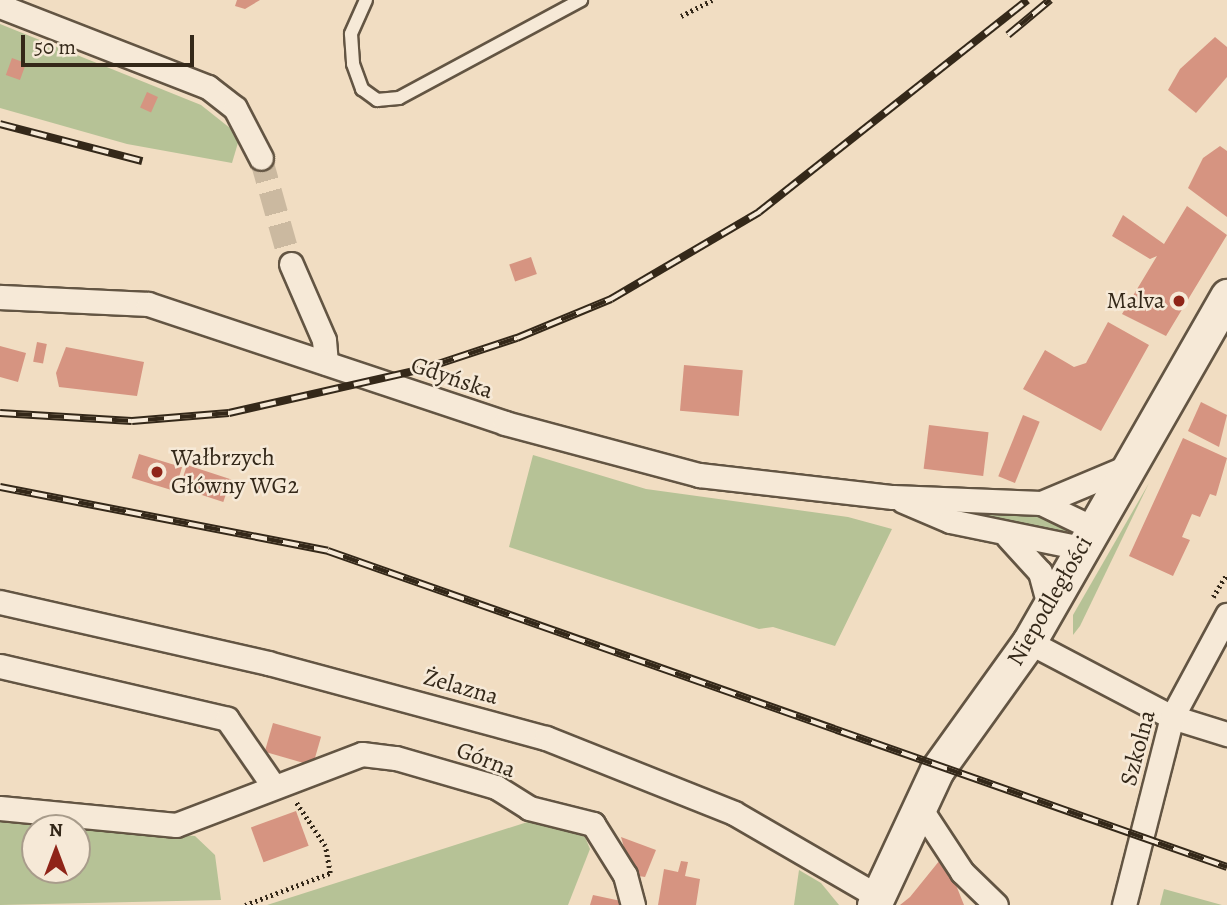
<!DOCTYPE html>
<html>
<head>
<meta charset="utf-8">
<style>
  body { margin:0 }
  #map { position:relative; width:1227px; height:905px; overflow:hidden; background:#f1ddc2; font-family:Alegreya,serif }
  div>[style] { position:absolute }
  .green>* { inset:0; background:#b6c296 }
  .building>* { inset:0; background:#d69481; transform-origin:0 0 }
  .street-tunnel>* { height:23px; margin-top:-11.5px; transform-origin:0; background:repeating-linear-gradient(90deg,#cbb9a0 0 23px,transparent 0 34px) }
  .path>* { height:4.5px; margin-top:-2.25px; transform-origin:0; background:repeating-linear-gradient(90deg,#342819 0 2px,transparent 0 5.5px) }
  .roads { filter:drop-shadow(2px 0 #635543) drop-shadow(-2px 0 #635543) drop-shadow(0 2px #635543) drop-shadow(0 -2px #635543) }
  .lane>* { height:12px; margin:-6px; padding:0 6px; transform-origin:6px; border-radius:6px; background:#f6e9d7 }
  .street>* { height:23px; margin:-11.5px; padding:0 11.5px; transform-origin:11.5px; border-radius:11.5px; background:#f6e9d7 }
  .secondary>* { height:33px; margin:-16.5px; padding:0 16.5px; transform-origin:16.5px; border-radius:16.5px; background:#f6e9d7 }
  .rail>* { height:8px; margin-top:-4px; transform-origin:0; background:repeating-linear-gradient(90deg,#f6e9d7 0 16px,#342819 0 32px); box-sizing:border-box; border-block:2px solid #342819 }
  .dots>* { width:19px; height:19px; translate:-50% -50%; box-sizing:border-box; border:4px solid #f6e9d7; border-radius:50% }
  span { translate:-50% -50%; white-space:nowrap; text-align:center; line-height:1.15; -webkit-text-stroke:5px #f6e9d7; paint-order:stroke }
  .poi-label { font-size:24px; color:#342819 }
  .right { translate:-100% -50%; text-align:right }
  .left { translate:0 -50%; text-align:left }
  .street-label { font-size:24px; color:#342819 }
  .north { position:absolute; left:21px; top:814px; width:70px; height:70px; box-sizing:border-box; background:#f6e9d7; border:2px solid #a89c8b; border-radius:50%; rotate:0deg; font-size:19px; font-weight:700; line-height:28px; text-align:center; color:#342819 }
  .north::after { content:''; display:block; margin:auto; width:24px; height:32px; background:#8f2418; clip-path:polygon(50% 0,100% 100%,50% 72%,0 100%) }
  .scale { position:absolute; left:21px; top:35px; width:173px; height:32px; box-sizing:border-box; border:4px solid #342819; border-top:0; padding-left:9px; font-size:21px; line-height:24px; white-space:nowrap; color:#342819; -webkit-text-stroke:5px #f6e9d7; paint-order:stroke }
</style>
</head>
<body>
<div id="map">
  <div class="green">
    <i style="clip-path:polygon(0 24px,201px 105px,240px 136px,232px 163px,127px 144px,0 108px)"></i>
    <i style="clip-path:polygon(533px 455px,646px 489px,848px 517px,892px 529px,835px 646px,773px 627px,759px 629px,509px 547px)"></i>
    <i style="clip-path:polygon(1149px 483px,1080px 626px,1073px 635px,1073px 615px)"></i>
    <i style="clip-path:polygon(961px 511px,1026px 513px,1063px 525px,1068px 533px,1048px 537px)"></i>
    <i style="clip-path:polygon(537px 819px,585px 837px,590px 849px,568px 905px,267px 905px)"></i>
    <i style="clip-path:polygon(evenodd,0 821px,195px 836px,215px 855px,221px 900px,0 905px,0 821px,35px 828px,77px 828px,77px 870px,35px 870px,35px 828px)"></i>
    <i style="clip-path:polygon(799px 870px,821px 883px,839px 905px,794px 905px)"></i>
    <i style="clip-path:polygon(1164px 889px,1222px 905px,1160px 905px)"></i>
  </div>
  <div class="building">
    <i style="clip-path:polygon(237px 0,260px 0,245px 9px,235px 6px)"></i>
    <i style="clip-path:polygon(1215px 37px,1227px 47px,1227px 77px,1196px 113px,1168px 90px,1180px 69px)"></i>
    <i style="left:12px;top:58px;width:15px;height:18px;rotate:20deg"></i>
    <i style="left:147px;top:92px;width:12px;height:17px;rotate:24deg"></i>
    <i style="clip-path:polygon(1220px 146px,1227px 151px,1227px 217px,1188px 188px,1203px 158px)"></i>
    <i style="clip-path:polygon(1187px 206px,1227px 235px,1166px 336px,1122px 314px,1157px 256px,1150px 259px,1112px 236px,1123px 215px,1164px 244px)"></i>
    <i style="left:531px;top:257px;width:18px;height:23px;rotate:71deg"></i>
    <i style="clip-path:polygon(1108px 322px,1149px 345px,1101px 431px,1023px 389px,1045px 350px,1074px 367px,1086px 363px)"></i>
    <i style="left:37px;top:342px;width:10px;height:20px;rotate:11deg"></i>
    <i style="clip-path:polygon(0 346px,26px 353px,18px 382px,0 377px)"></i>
    <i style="clip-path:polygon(66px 347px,144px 362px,137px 396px,59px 387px,56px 373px)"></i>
    <i style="left:684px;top:365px;width:59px;height:46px;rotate:5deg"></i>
    <i style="clip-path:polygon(1201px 402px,1227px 415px,1219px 447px,1188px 431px)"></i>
    <i style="left:1023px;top:415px;width:18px;height:66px;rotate:22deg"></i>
    <i style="left:929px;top:425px;width:60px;height:44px;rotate:7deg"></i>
    <i style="clip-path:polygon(1183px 438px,1227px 458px,1216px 496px,1210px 494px,1200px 517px,1192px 514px,1182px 537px,1190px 540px,1173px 576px,1129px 556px)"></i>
    <i style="left:139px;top:454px;width:45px;height:25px;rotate:17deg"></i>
    <i style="left:187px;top:465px;width:46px;height:24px;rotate:18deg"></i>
    <i style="left:273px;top:723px;width:50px;height:30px;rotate:16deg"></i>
    <i style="left:296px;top:811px;width:37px;height:48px;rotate:70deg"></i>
    <i style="clip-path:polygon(621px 837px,656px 850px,645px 877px,632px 875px)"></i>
    <i style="clip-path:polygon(944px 855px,964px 905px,900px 905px,910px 897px)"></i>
    <i style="clip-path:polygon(681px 861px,688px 862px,685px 876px,700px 879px,696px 905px,658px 905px,664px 869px,678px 872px)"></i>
    <i style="clip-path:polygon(593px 895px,621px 901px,622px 905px,590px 905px)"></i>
  </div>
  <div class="street-tunnel">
    <i style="left:261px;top:158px;width:110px;rotate:74.2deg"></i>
  </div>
  <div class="path">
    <i style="left:681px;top:16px;width:35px;rotate:-27deg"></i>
    <i style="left:1213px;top:597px;width:27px;rotate:-59deg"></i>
    <i style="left:245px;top:905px;width:91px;rotate:-20.6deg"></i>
    <i style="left:330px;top:873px;width:27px;rotate:-100deg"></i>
    <i style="left:325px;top:846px;width:54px;rotate:-123.7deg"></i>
  </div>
  <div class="roads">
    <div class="lane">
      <i style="left:366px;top:0;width:37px;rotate:114deg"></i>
      <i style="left:351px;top:34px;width:30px;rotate:86deg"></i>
      <i style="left:353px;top:64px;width:27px;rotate:70deg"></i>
      <i style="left:362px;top:89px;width:19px;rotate:36deg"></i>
      <i style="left:377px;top:100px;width:22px;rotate:-5deg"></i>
      <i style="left:399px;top:98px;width:207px;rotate:-28.3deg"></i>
    </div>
    <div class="street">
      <i style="left:0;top:6px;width:223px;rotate:21.3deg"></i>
      <i style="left:208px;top:87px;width:34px;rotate:38deg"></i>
      <i style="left:235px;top:108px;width:56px;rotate:62.5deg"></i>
      <i style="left:291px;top:264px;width:83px;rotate:66.5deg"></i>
      <i style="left:324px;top:340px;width:23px;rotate:85deg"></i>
      <i style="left:0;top:297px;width:148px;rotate:2.7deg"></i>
      <i style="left:148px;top:304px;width:376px;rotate:18.4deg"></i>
      <i style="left:505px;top:423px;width:201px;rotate:15deg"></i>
      <i style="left:699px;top:475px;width:195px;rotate:6.5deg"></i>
      <i style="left:893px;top:497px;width:148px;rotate:2.3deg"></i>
      <i style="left:1041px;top:503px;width:58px;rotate:25.7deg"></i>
      <i style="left:903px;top:501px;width:51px;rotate:23.1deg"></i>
      <i style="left:950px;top:521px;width:134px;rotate:11.6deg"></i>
      <i style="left:1041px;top:503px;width:93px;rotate:-22.7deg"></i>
      <i style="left:1008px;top:537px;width:47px;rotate:47.6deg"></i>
      <i style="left:1040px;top:572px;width:34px;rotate:75deg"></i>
      <i style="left:0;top:602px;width:275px;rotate:12.8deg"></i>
      <i style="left:268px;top:663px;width:288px;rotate:15.1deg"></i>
      <i style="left:546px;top:738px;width:202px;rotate:21.7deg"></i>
      <i style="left:734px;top:813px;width:168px;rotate:30.1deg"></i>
      <i style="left:1029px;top:642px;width:161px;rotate:27.7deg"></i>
      <i style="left:1172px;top:717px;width:58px;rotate:17.2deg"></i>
      <i style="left:0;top:666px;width:233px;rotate:13.1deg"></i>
      <i style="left:227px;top:719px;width:79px;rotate:55.3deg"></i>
      <i style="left:0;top:808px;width:177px;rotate:5.5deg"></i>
      <i style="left:176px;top:825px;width:199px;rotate:-20.9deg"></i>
      <i style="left:362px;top:754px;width:34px;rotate:7deg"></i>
      <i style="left:396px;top:758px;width:104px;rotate:16.2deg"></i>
      <i style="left:496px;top:787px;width:39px;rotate:32deg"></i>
      <i style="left:529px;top:808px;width:66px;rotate:14deg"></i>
      <i style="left:593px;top:824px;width:60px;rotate:57.9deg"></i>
      <i style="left:625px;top:875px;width:31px;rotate:75deg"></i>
      <i style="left:922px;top:811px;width:73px;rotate:56.7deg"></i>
      <i style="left:962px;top:872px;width:47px;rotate:44.1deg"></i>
      <i style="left:1124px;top:905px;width:194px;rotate:-75.7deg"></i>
      <i style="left:1172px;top:717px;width:116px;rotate:-61.7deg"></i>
    </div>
    <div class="secondary">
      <i style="left:874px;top:905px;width:149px;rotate:-65deg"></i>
      <i style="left:937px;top:770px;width:158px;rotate:-54.3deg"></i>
      <i style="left:1029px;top:642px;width:399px;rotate:-60.2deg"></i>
    </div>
  </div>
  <div class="rail">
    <i style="left:1008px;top:35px;width:55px;rotate:-39.8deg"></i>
    <i style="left:0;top:124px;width:147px;rotate:14.6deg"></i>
    <i style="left:0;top:413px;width:132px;rotate:3.5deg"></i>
    <i style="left:132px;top:421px;width:97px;rotate:-4.7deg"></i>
    <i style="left:229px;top:413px;width:199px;rotate:-12.8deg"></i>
    <i style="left:423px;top:369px;width:99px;rotate:-18.3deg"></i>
    <i style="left:517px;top:338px;width:102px;rotate:-22.5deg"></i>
    <i style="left:611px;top:299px;width:172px;rotate:-30.4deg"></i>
    <i style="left:759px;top:212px;width:342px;rotate:-38.3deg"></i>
    <i style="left:0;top:487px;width:334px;rotate:11deg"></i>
    <i style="left:328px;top:551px;width:953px;rotate:19.37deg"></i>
  </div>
  <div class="dots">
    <i style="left:1179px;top:301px;background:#8f2418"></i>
    <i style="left:157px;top:472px;background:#8f2418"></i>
  </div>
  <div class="poi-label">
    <span class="right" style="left:1165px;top:301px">Malva</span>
    <span class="left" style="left:171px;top:472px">Wałbrzych<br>Główny WG2</span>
  </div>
  <div class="street-label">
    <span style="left:452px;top:378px;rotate:19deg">Gdyńska</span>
    <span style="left:1050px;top:601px;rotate:-60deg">Niepodległości</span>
    <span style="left:461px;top:687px;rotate:16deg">Żelazna</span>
    <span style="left:1138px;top:748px;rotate:-75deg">Szkolna</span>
    <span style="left:486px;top:760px;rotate:21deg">Górna</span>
  </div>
  <div class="north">N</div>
  <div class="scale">50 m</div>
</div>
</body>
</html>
